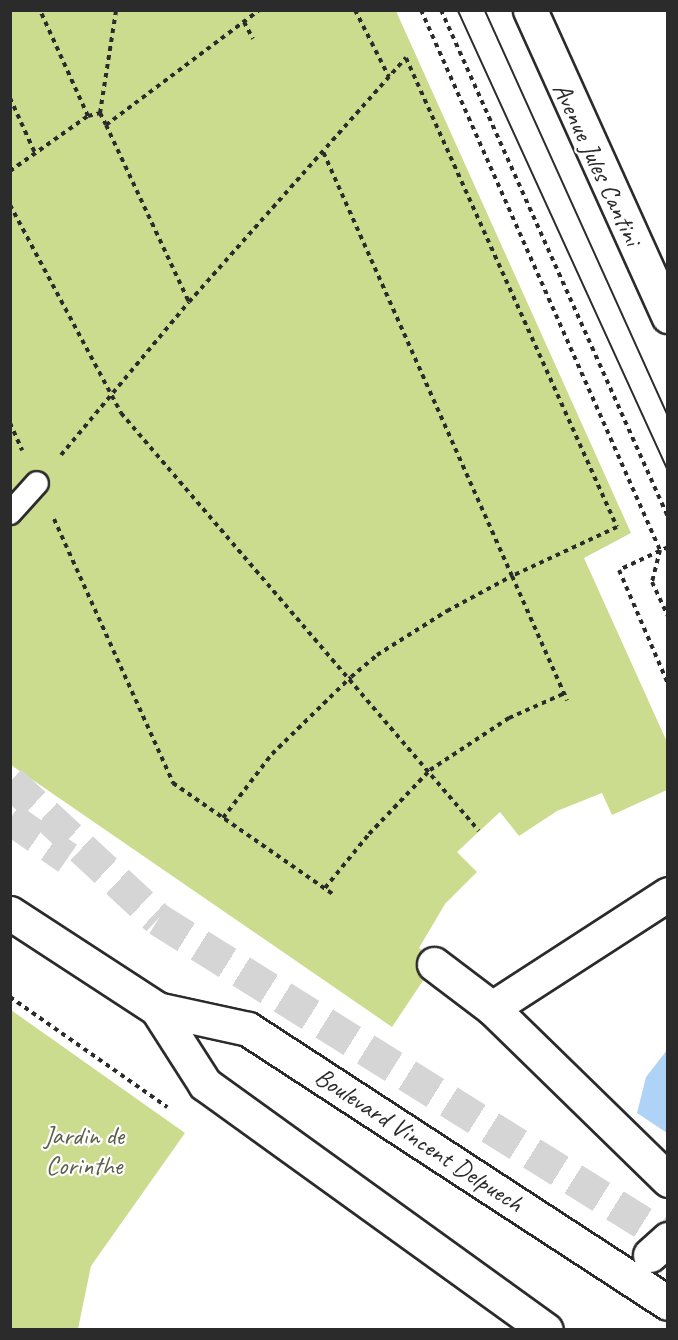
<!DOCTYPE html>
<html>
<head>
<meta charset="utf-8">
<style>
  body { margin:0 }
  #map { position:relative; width:678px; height:1340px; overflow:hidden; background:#fff; font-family:Caveat,sans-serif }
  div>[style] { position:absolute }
  .green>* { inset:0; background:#ccdc8f }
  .water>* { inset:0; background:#afd3f7 }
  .highway-tunnel>* { height:33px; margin-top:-16.5px; transform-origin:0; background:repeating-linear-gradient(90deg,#d5d5d5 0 33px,transparent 0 49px) }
  .path>* { height:4px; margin-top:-2px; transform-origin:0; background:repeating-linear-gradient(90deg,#2b2b2b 0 4.5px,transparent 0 9px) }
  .roads { filter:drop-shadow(2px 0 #2b2b2b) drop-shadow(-2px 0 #2b2b2b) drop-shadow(0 2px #2b2b2b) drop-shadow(0 -2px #2b2b2b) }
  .lane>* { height:22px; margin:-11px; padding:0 11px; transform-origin:11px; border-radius:11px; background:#fff }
  .street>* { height:33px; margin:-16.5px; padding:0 16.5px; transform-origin:16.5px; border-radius:16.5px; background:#fff }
  .secondary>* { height:33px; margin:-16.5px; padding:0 16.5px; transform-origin:16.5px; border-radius:16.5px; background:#fff }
  .tram>* { height:1.5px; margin:-0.75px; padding:0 0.75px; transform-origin:0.75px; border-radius:0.75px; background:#2b2b2b }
  span { translate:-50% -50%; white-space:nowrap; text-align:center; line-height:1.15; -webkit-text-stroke:4.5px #fff; paint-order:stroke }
  .street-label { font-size:26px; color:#2b2b2b }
  .park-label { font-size:26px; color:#5b6049 }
  .frame { position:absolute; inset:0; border:12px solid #2b2b2b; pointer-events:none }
</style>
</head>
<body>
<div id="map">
  <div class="green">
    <i style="clip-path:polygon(11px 11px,396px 11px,631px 533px,584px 558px,667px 742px,667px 790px,612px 815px,602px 793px,557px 811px,519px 836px,500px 812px,457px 852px,477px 872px,445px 904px,419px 948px,437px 960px,392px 1027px,11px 765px)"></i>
    <i style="clip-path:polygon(11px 1010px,185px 1133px,91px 1266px,78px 1329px,11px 1329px)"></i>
  </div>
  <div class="water">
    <i style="clip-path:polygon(667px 1050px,667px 1133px,637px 1113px,646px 1077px)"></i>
  </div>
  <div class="highway-tunnel">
    <i style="left:10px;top:781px;width:202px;rotate:43deg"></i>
    <i style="left:158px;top:919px;width:602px;rotate:32.03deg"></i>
    <i style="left:10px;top:818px;width:70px;rotate:34.6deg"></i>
  </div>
  <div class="path">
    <i style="left:355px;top:10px;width:75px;rotate:63.1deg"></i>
    <i style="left:421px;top:10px;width:591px;rotate:66.13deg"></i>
    <i style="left:660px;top:550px;width:33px;rotate:104deg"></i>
    <i style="left:652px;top:582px;width:38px;rotate:65deg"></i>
    <i style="left:441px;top:10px;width:555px;rotate:65.88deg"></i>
    <i style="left:244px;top:22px;width:19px;rotate:62deg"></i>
    <i style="left:10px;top:98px;width:60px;rotate:65.6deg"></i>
    <i style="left:100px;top:113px;width:103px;rotate:-81.1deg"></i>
    <i style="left:88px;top:116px;width:12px;rotate:-14deg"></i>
    <i style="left:100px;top:113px;width:13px;rotate:63deg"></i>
    <i style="left:106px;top:125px;width:191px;rotate:-36.9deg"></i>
    <i style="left:106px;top:125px;width:195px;rotate:64.9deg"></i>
    <i style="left:10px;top:171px;width:95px;rotate:-35.2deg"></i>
    <i style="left:88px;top:116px;width:116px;rotate:-114.4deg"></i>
    <i style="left:10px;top:205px;width:236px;rotate:61.9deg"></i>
    <i style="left:121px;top:413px;width:550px;rotate:49.42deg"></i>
    <i style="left:10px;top:423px;width:30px;rotate:66deg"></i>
    <i style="left:61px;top:455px;width:199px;rotate:-50.1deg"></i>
    <i style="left:189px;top:302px;width:327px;rotate:-48.4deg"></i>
    <i style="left:406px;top:58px;width:514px;rotate:65.78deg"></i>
    <i style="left:617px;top:527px;width:116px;rotate:155deg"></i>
    <i style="left:512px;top:576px;width:136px;rotate:66.1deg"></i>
    <i style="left:54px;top:519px;width:290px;rotate:65.7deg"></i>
    <i style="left:173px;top:783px;width:196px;rotate:34.8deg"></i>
    <i style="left:668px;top:547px;width:54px;rotate:154.9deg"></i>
    <i style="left:619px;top:570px;width:124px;rotate:66.7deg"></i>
    <i style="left:223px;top:818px;width:81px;rotate:-52.6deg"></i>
    <i style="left:272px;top:754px;width:110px;rotate:-44.3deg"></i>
    <i style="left:351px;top:677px;width:34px;rotate:-40deg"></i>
    <i style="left:377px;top:655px;width:83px;rotate:-32.2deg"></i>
    <i style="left:447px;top:611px;width:74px;rotate:-28.3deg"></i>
    <i style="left:512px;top:576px;width:465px;rotate:-114deg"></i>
    <i style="left:325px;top:888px;width:70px;rotate:-50.8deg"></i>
    <i style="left:369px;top:834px;width:88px;rotate:-46.4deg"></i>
    <i style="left:430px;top:770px;width:95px;rotate:-33.4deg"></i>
    <i style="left:509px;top:718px;width:59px;rotate:-24deg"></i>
    <i style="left:10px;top:997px;width:192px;rotate:35deg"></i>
  </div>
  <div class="roads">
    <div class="lane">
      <i style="left:10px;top:513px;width:40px;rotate:-48deg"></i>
    </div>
    <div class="street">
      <i style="left:434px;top:964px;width:73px;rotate:37.2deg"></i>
      <i style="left:492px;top:1008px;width:246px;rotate:44.3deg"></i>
      <i style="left:492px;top:1008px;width:210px;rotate:-32.9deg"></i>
      <i style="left:650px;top:1255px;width:24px;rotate:-42deg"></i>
    </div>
    <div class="secondary">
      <i style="left:530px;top:10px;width:336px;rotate:65.7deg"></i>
      <i style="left:10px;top:913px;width:176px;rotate:33.1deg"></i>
      <i style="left:157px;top:1009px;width:93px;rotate:12.4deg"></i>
      <i style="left:248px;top:1029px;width:501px;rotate:33.12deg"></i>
      <i style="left:157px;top:1009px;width:89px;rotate:57.4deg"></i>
      <i style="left:205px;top:1084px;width:420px;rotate:35.8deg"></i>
    </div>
  </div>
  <div class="tram">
    <i style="left:458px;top:10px;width:506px;rotate:65.46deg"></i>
    <i style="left:485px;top:10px;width:445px;rotate:65.7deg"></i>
  </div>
  <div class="street-label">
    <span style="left:597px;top:164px;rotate:65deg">Avenue Jules Cantini</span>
    <span style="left:419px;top:1140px;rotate:33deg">Boulevard Vincent Delpuech</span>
  </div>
  <div class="park-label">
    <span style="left:84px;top:1151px">Jardin de<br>Corinthe</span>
  </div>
  <div class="frame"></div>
</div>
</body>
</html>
